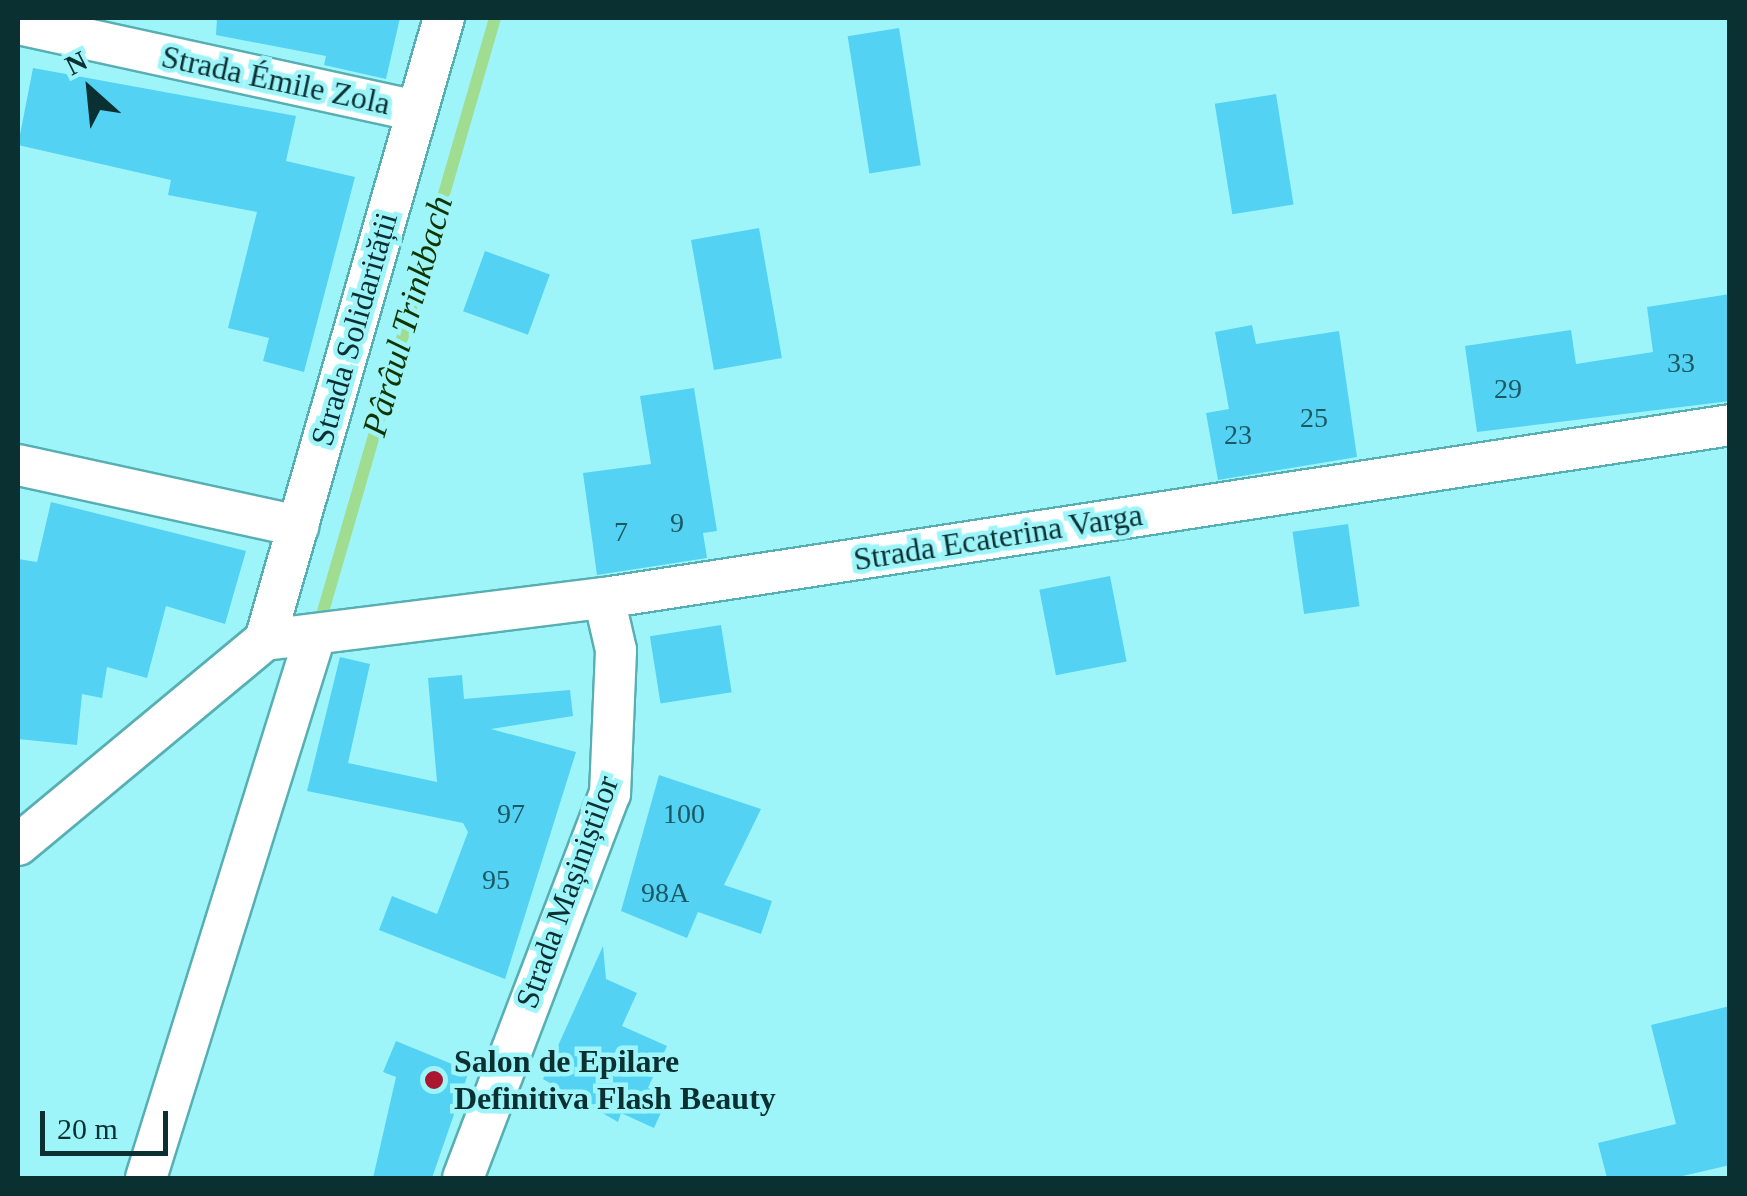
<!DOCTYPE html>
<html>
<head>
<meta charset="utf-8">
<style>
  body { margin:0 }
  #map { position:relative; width:1747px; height:1196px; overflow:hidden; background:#9ef5f9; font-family:"Times New Roman",serif }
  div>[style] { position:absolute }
  .stream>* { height:12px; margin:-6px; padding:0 6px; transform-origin:6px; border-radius:6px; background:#a0dd91 }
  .building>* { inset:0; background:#53d2f4; transform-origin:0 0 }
  .roads { filter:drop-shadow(2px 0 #57afb3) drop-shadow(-2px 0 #57afb3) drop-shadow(0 2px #57afb3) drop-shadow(0 -2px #57afb3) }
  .street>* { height:40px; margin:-20px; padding:0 20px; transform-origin:20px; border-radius:20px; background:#fff }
  .dots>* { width:28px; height:28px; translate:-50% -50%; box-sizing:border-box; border:5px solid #9ef5f9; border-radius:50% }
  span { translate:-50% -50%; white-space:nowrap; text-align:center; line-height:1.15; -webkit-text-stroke:9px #9ef5f9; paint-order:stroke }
  .number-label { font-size:28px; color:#1c5862 }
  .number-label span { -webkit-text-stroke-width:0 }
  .street-label { font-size:32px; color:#0a3032 }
  .poi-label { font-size:32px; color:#0a3032; font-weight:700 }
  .left { translate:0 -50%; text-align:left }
  .water-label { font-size:35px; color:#0f3602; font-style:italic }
  .frame { position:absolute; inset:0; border:20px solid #0a3032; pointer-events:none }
  .north { position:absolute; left:40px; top:40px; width:100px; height:100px; -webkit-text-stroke:8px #9ef5f9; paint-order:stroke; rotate:333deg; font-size:28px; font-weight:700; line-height:40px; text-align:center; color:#0a3032 }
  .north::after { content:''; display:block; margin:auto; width:35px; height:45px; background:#0a3032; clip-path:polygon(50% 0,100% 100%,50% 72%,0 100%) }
  .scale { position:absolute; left:40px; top:1111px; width:128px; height:45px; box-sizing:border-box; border:5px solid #0a3032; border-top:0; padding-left:12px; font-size:30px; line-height:35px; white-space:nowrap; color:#0a3032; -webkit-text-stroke:8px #9ef5f9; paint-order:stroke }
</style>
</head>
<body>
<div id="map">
  <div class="stream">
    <i style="left:322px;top:615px;width:622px;rotate:-73.84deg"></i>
  </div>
  <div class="building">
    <i style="clip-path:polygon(217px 18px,400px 18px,386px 79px,324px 65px,326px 56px,216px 35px)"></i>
    <i style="left:899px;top:28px;width:139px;height:52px;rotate:81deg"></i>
    <i style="clip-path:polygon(33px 68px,296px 116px,286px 161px,355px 177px,304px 372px,263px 361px,269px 338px,228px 328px,257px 212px,168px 195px,171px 180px,18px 145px)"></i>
    <i style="left:1276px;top:94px;width:112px;height:62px;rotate:81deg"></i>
    <i style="left:759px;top:228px;width:132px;height:69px;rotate:80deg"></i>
    <i style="left:485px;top:251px;width:69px;height:64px;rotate:20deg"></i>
    <i style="clip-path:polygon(1730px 294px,1730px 401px,1477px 432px,1465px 346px,1571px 330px,1576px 364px,1653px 352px,1647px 307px)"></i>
    <i style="clip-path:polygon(1252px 325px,1256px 344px,1339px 331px,1357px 457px,1218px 480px,1206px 413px,1229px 409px,1215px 332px)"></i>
    <i style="clip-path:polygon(694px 388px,717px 531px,703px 533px,707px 558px,597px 575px,583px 473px,651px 464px,640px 396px)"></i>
    <i style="clip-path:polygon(51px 502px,246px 551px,225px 624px,166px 606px,147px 678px,107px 667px,102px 698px,82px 694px,77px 745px,18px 739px,18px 559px,37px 562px)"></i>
    <i style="left:1348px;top:524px;width:83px;height:56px;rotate:82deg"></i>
    <i style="left:1110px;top:576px;width:87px;height:72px;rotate:79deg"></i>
    <i style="left:721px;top:625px;width:68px;height:72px;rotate:81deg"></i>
    <i style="clip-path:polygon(340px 657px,370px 664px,348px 763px,437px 782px,428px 678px,462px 675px,464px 699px,570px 690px,573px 716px,491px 729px,576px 752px,505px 979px,379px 930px,392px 896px,437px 914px,468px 832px,463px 823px,307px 791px)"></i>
    <i style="clip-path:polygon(659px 775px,761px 809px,724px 885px,772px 901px,761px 934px,698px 912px,687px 938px,621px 911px)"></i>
    <i style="clip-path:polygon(603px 946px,606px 979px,637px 993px,622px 1026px,667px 1046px,648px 1088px,668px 1097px,654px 1128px,621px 1113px,618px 1122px,543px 1079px)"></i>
    <i style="clip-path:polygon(1730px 1006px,1730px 1165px,1674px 1178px,1607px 1178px,1598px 1143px,1676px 1124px,1651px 1025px)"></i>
    <i style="clip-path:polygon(396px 1041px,469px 1071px,432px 1178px,373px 1178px,396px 1077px,383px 1072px)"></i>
  </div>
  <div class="roads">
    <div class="street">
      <i style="left:18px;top:24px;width:408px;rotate:12.3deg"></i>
      <i style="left:18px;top:465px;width:287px;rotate:12.3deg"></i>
      <i style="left:265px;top:640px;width:342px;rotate:-7.1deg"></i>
      <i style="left:604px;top:598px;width:1139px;rotate:-8.73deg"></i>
      <i style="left:265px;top:640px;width:647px;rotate:-73.95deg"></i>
      <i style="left:18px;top:845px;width:321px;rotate:-39.7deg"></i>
      <i style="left:146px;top:1178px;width:568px;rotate:-72.68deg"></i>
      <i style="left:463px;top:1178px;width:411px;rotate:-69.1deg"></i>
      <i style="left:610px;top:794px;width:144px;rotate:-87.6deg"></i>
      <i style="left:616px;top:650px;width:53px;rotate:-103deg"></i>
    </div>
  </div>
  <div class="dots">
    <i style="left:434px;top:1080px;background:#ab1530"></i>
  </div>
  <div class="number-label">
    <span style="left:1681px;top:363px">33</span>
    <span style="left:1508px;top:389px">29</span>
    <span style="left:1314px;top:418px">25</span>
    <span style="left:1238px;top:435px">23</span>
    <span style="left:677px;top:523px">9</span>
    <span style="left:621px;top:532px">7</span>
    <span style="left:511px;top:814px">97</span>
    <span style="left:684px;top:814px">100</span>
    <span style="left:496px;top:880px">95</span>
    <span style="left:665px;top:893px">98A</span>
  </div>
  <div class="street-label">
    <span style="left:276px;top:80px;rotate:12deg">Strada Émile Zola</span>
    <span style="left:354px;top:329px;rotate:-74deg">Strada Solidarității</span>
    <span style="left:998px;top:537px;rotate:-9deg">Strada Ecaterina Varga</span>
    <span style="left:567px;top:892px;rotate:-70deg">Strada Mașiniștilor</span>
  </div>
  <div class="poi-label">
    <span class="left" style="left:454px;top:1080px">Salon de Epilare<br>Definitiva Flash Beauty</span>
  </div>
  <div class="water-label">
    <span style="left:408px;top:316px;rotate:-74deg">Pârâul Trinkbach</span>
  </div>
  <div class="frame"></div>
  <div class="north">N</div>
  <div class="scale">20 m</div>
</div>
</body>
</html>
